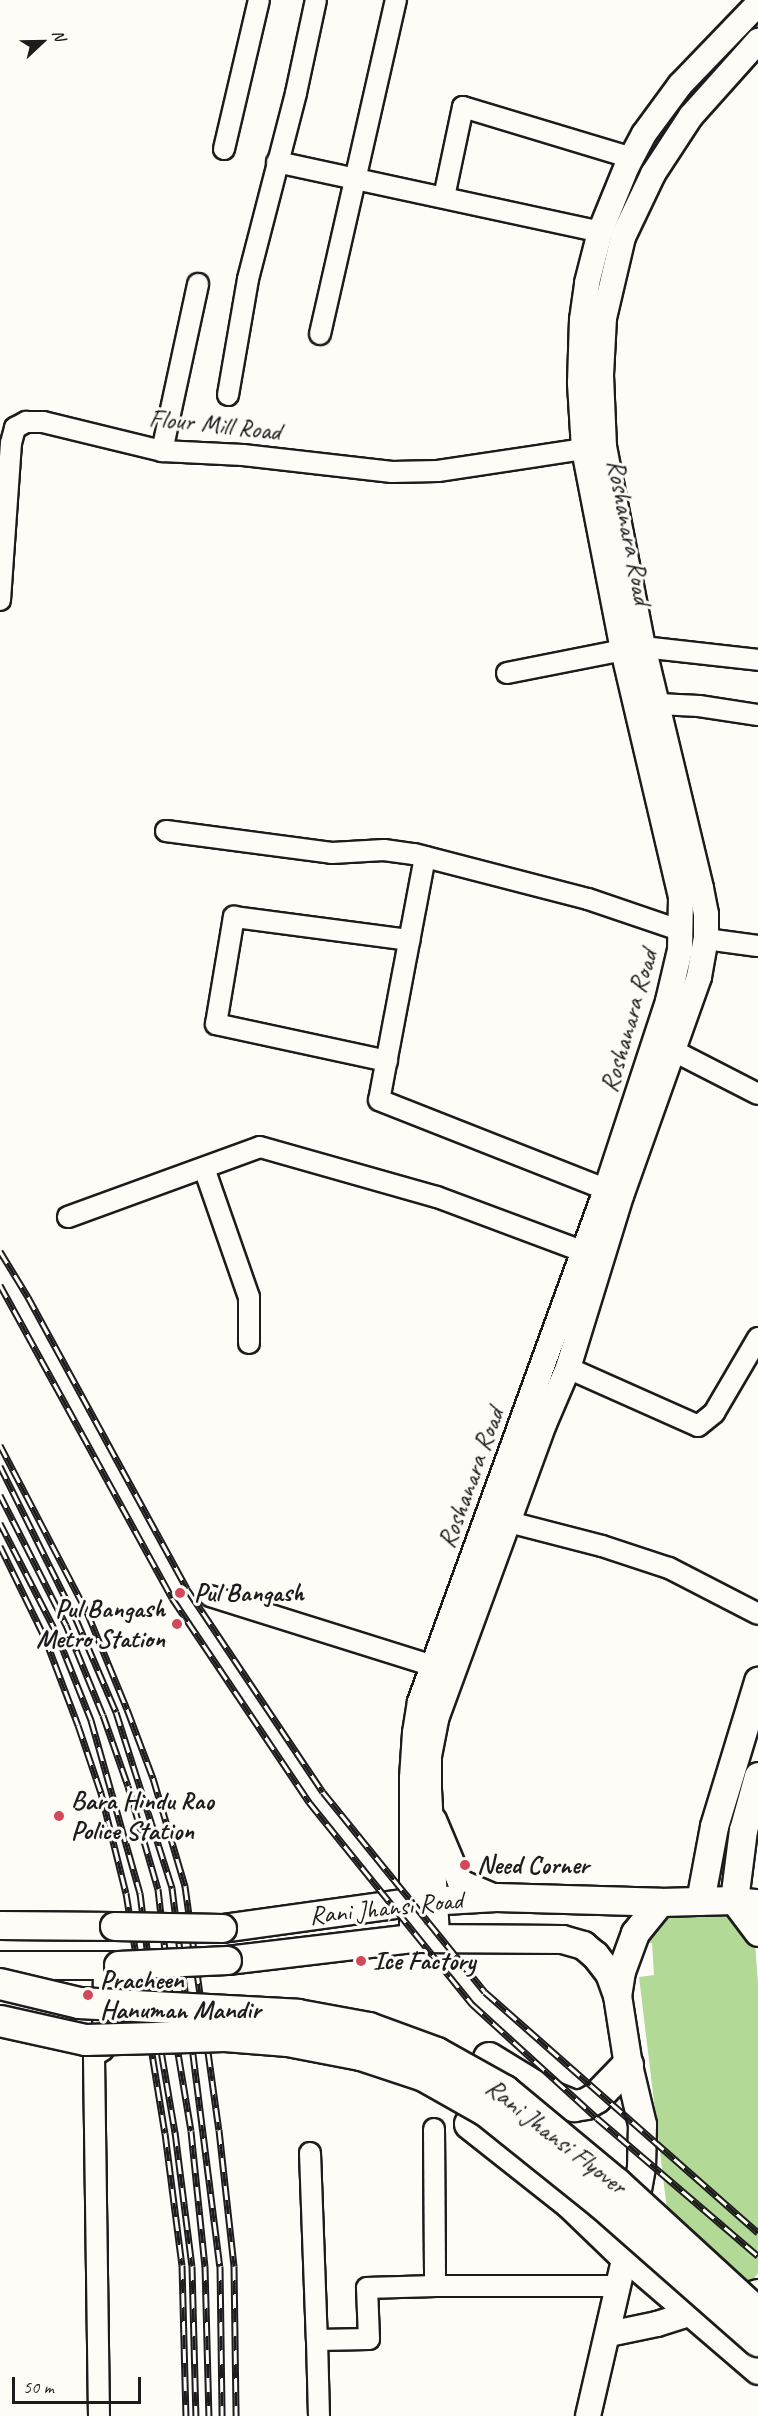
<!DOCTYPE html>
<html>
<head>
<meta charset="utf-8">
<style>
  body { margin:0 }
  #map { position:relative; width:758px; height:2416px; overflow:hidden; background:#fdfcf7; font-family:Caveat,sans-serif }
  div>[style] { position:absolute }
  .green>* { inset:0; background:#b2da96 }
  .roads { filter:drop-shadow(2px 0 #1c1c1c) drop-shadow(-2px 0 #1c1c1c) drop-shadow(0 2px #1c1c1c) drop-shadow(0 -2px #1c1c1c) }
  .minor>* { height:20px; margin:-10px; padding:0 10px; transform-origin:10px; border-radius:10px; background:#fdfcf7 }
  .tertiary>* { height:24px; margin:-12px; padding:0 12px; transform-origin:12px; border-radius:12px; background:#fdfcf7 }
  .secondary>* { height:27px; margin:-13.5px; padding:0 13.5px; transform-origin:13.5px; border-radius:13.5px; background:#fdfcf7 }
  .primary>* { height:30px; margin:-15px; padding:0 15px; transform-origin:15px; border-radius:15px; background:#fdfcf7 }
  .rail>* { height:7px; margin-top:-3.5px; transform-origin:0; background:repeating-linear-gradient(90deg,#fdfcf7 0 14px,#1c1c1c 0 28px); box-sizing:border-box; border-block:2px solid #1c1c1c }
  .bridges { filter:drop-shadow(2px 0 #1c1c1c) drop-shadow(-2px 0 #1c1c1c) drop-shadow(0 2px #1c1c1c) drop-shadow(0 -2px #1c1c1c) }
  .secondary-bridge>* { height:27px; margin:-13.5px; padding:0 13.5px; transform-origin:13.5px; border-radius:13.5px; background:#fdfcf7 }
  .primary-bridge>* { height:30px; margin:-15px; padding:0 15px; transform-origin:15px; border-radius:15px; background:#fdfcf7 }
  .dots>* { width:16px; height:16px; translate:-50% -50%; box-sizing:border-box; border:3px solid #fdfcf7; border-radius:50% }
  span { translate:-50% -50%; white-space:nowrap; text-align:center; line-height:1.15; -webkit-text-stroke:6px #fdfcf7; paint-order:stroke }
  .street-label { font-size:26px; color:#1c1c1c }
  .poi-label { font-size:26px; color:#1c1c1c; font-weight:700 }
  .left { translate:0 -50%; text-align:left }
  .right { translate:-100% -50%; text-align:right }
  .north { position:absolute; left:12px; top:12px; width:60px; height:60px; -webkit-text-stroke:4px #fdfcf7; paint-order:stroke; rotate:68deg; font-size:16px; font-weight:700; line-height:24px; text-align:center; color:#1c1c1c }
  .north::after { content:''; display:block; margin:auto; width:21px; height:27px; background:#1c1c1c; clip-path:polygon(50% 0,100% 100%,50% 72%,0 100%) }
  .scale { position:absolute; left:12px; top:2377px; width:129px; height:27px; box-sizing:border-box; border:3px solid #1c1c1c; border-top:0; padding-left:8px; font-size:18px; line-height:21px; white-space:nowrap; color:#1c1c1c; -webkit-text-stroke:4px #fdfcf7; paint-order:stroke }
</style>
</head>
<body>
<div id="map">
  <div class="green">
    <i style="clip-path:polygon(690px 1906px,736px 1915px,755px 1943px,758px 1983px,758px 2273px,753px 2280px,735px 2289px,671px 2243px,639px 1977px,654px 1975px,652px 1943px,637px 1944px,660px 1917px)"></i>
  </div>
  <div class="roads">
    <div class="minor">
      <i style="left:224px;top:149px;width:153px;rotate:-76.8deg"></i>
      <i style="left:277px;top:162px;width:330px;rotate:12.2deg"></i>
      <i style="left:444px;top:197px;width:92px;rotate:-78.1deg"></i>
      <i style="left:463px;top:107px;width:177px;rotate:16.8deg"></i>
      <i style="left:320px;top:334px;width:343px;rotate:-77.2deg"></i>
      <i style="left:228px;top:395px;width:118px;rotate:-80.2deg"></i>
      <i style="left:248px;top:279px;width:192px;rotate:-75.5deg"></i>
      <i style="left:296px;top:93px;width:95px;rotate:-77.9deg"></i>
      <i style="left:162px;top:451px;width:171px;rotate:-77.8deg"></i>
      <i style="left:0;top:600px;width:157px;rotate:-86deg"></i>
      <i style="left:11px;top:443px;width:16px;rotate:-75deg"></i>
      <i style="left:15px;top:428px;width:13px;rotate:-29deg"></i>
      <i style="left:26px;top:422px;width:17px"></i>
      <i style="left:43px;top:422px;width:122px;rotate:13.7deg"></i>
      <i style="left:162px;top:451px;width:81px;rotate:2.8deg"></i>
      <i style="left:243px;top:455px;width:150px;rotate:6.5deg"></i>
      <i style="left:392px;top:472px;width:46px;rotate:-1.2deg"></i>
      <i style="left:438px;top:471px;width:148px;rotate:-8.6deg"></i>
      <i style="left:643px;top:647px;width:116px;rotate:6.4deg"></i>
      <i style="left:507px;top:673px;width:118px;rotate:-11.2deg"></i>
      <i style="left:658px;top:704px;width:41px;rotate:2.8deg"></i>
      <i style="left:699px;top:706px;width:60px;rotate:8.7deg"></i>
      <i style="left:166px;top:831px;width:167px;rotate:7.5deg"></i>
      <i style="left:332px;top:853px;width:52px;rotate:-3.3deg"></i>
      <i style="left:384px;top:850px;width:30px;rotate:8deg"></i>
      <i style="left:414px;top:854px;width:180px;rotate:14.5deg"></i>
      <i style="left:588px;top:899px;width:99px;rotate:18.8deg"></i>
      <i style="left:425px;top:857px;width:247px;rotate:100.7deg"></i>
      <i style="left:379px;top:1100px;width:257px;rotate:21.5deg"></i>
      <i style="left:706px;top:939px;width:52px;rotate:7.7deg"></i>
      <i style="left:674px;top:1051px;width:94px;rotate:27.1deg"></i>
      <i style="left:387px;top:1061px;width:175px;rotate:-167.8deg"></i>
      <i style="left:216px;top:1024px;width:109px;rotate:-80.5deg"></i>
      <i style="left:234px;top:917px;width:177px;rotate:7.5deg"></i>
      <i style="left:204px;top:1168px;width:137px;rotate:70.8deg"></i>
      <i style="left:249px;top:1297px;width:46px;rotate:90deg"></i>
      <i style="left:68px;top:1217px;width:204px;rotate:-20deg"></i>
      <i style="left:260px;top:1147px;width:184px;rotate:15.8deg"></i>
      <i style="left:437px;top:1197px;width:157px;rotate:20.5deg"></i>
      <i style="left:568px;top:1368px;width:142px;rotate:24deg"></i>
      <i style="left:698px;top:1426px;width:21px;rotate:-39deg"></i>
      <i style="left:714px;top:1413px;width:87px;rotate:-59.6deg"></i>
      <i style="left:509px;top:1522px;width:96px;rotate:14.5deg"></i>
      <i style="left:602px;top:1546px;width:71px;rotate:18.2deg"></i>
      <i style="left:669px;top:1568px;width:100px;rotate:27.3deg"></i>
      <i style="left:210px;top:1596px;width:234px;rotate:17.4deg"></i>
      <i style="left:434px;top:2129px;width:157px;rotate:89.6deg"></i>
      <i style="left:435px;top:2286px;width:184px"></i>
      <i style="left:310px;top:2153px;width:187px;rotate:87.9deg"></i>
      <i style="left:317px;top:2340px;width:52px;rotate:-1.1deg"></i>
      <i style="left:369px;top:2339px;width:51px;rotate:-92.2deg"></i>
      <i style="left:367px;top:2288px;width:68px;rotate:-1.7deg"></i>
      <i style="left:317px;top:2340px;width:76px;rotate:88.5deg"></i>
      <i style="left:99px;top:2416px;width:360px;rotate:-90.8deg"></i>
      <i style="left:94px;top:2056px;width:11px;rotate:-34deg"></i>
      <i style="left:103px;top:2050px;width:84px;rotate:-89.3deg"></i>
    </div>
    <div class="tertiary">
      <i style="left:434px;top:1820px;width:67px;rotate:67.2deg"></i>
      <i style="left:460px;top:1882px;width:39px;rotate:23deg"></i>
      <i style="left:734px;top:1900px;width:24px;rotate:5deg"></i>
      <i style="left:437px;top:1937px;width:148px;rotate:-93.1deg"></i>
      <i style="left:429px;top:1789px;width:33px;rotate:-90deg"></i>
      <i style="left:429px;top:1756px;width:38px;rotate:-79deg"></i>
      <i style="left:436px;top:1719px;width:314px;rotate:-69.9deg"></i>
      <i style="left:544px;top:1424px;width:61px;rotate:-66.8deg"></i>
      <i style="left:568px;top:1368px;width:180px;rotate:-72.9deg"></i>
      <i style="left:621px;top:1196px;width:232px;rotate:-70.4deg"></i>
      <i style="left:699px;top:977px;width:39px;rotate:-80deg"></i>
      <i style="left:706px;top:939px;width:25px;rotate:-90deg"></i>
      <i style="left:706px;top:914px;width:26px;rotate:-101deg"></i>
      <i style="left:701px;top:888px;width:248px;rotate:-103.5deg"></i>
      <i style="left:643px;top:647px;width:204px;rotate:-101deg"></i>
      <i style="left:604px;top:447px;width:72px;rotate:-92.4deg"></i>
      <i style="left:601px;top:375px;width:57px;rotate:-87deg"></i>
      <i style="left:604px;top:318px;width:83px;rotate:-76.8deg"></i>
      <i style="left:623px;top:237px;width:70px;rotate:-64.5deg"></i>
      <i style="left:653px;top:174px;width:69px;rotate:-56.8deg"></i>
      <i style="left:691px;top:116px;width:101px;rotate:-48.2deg"></i>
      <i style="left:412px;top:1938px;width:160px;rotate:-90deg"></i>
      <i style="left:412px;top:1778px;width:45px;rotate:-86.2deg"></i>
      <i style="left:415px;top:1733px;width:31px;rotate:-81deg"></i>
      <i style="left:420px;top:1702px;width:545px;rotate:-70.03deg"></i>
      <i style="left:606px;top:1190px;width:199px;rotate:-71.8deg"></i>
      <i style="left:668px;top:1001px;width:52px;rotate:-76.8deg"></i>
      <i style="left:680px;top:950px;width:53px;rotate:-88.9deg"></i>
      <i style="left:681px;top:897px;width:254px;rotate:-103.2deg"></i>
      <i style="left:623px;top:650px;width:205px;rotate:-101deg"></i>
      <i style="left:584px;top:449px;width:66px;rotate:-93.5deg"></i>
      <i style="left:580px;top:383px;width:63px;rotate:-88.2deg"></i>
      <i style="left:582px;top:320px;width:37px;rotate:-82deg"></i>
      <i style="left:587px;top:283px;width:53px;rotate:-75.7deg"></i>
      <i style="left:600px;top:232px;width:71px;rotate:-67.8deg"></i>
      <i style="left:627px;top:166px;width:36px;rotate:-62deg"></i>
      <i style="left:644px;top:134px;width:61px;rotate:-53.7deg"></i>
      <i style="left:680px;top:85px;width:112px;rotate:-46.1deg"></i>
      <i style="left:609px;top:2334px;width:49px;rotate:-11.8deg"></i>
      <i style="left:657px;top:2324px;width:106px;rotate:-17.6deg"></i>
      <i style="left:588px;top:2416px;width:164px;rotate:-77deg"></i>
    </div>
    <div class="secondary">
      <i style="left:734px;top:1900px;width:71px;rotate:-82.7deg"></i>
      <i style="left:743px;top:1830px;width:56px;rotate:-74.5deg"></i>
      <i style="left:700px;top:1901px;width:76px;rotate:-79.4deg"></i>
      <i style="left:714px;top:1826px;width:152px;rotate:-73.1deg"></i>
      <i style="left:660px;top:1902px;width:40px;rotate:129deg"></i>
      <i style="left:635px;top:1933px;width:40px;rotate:110.2deg"></i>
      <i style="left:621px;top:1971px;width:24px;rotate:99deg"></i>
      <i style="left:617px;top:1995px;width:71px;rotate:81.1deg"></i>
      <i style="left:628px;top:2065px;width:61px;rotate:76.7deg"></i>
      <i style="left:642px;top:2124px;width:43px;rotate:91.3deg"></i>
      <i style="left:641px;top:2167px;width:90px;rotate:100.2deg"></i>
      <i style="left:625px;top:2256px;width:175px;rotate:40.6deg"></i>
      <i style="left:0;top:1925px;width:114px;rotate:0.5deg"></i>
      <i style="left:222px;top:1928px;width:190px;rotate:-7.9deg"></i>
      <i style="left:410px;top:1902px;width:86px;rotate:-3.3deg"></i>
      <i style="left:496px;top:1897px;width:164px;rotate:1.7deg"></i>
      <i style="left:660px;top:1902px;width:74px;rotate:-1.5deg"></i>
      <i style="left:734px;top:1900px;width:40px;rotate:53deg"></i>
      <i style="left:227px;top:1960px;width:186px;rotate:-6.8deg"></i>
      <i style="left:412px;top:1938px;width:150px;rotate:0.4deg"></i>
      <i style="left:562px;top:1939px;width:22px;rotate:16deg"></i>
      <i style="left:583px;top:1945px;width:16px;rotate:40deg"></i>
      <i style="left:595px;top:1955px;width:23px;rotate:52deg"></i>
      <i style="left:609px;top:1973px;width:23px;rotate:70deg"></i>
      <i style="left:0;top:1965px;width:118px"></i>
    </div>
    <div class="primary">
      <i style="left:489px;top:2058px;width:76px;rotate:31.6deg"></i>
      <i style="left:554px;top:2098px;width:22px;rotate:22deg"></i>
      <i style="left:574px;top:2106px;width:12px;rotate:-9deg"></i>
      <i style="left:586px;top:2104px;width:12px;rotate:-31deg"></i>
      <i style="left:596px;top:2098px;width:46px;rotate:-45.9deg"></i>
      <i style="left:470px;top:2124px;width:127px;rotate:38.3deg"></i>
      <i style="left:570px;top:2203px;width:76px;rotate:43.9deg"></i>
    </div>
  </div>
  <div class="rail">
    <i style="left:0;top:1251px;width:54px;rotate:58.7deg"></i>
    <i style="left:28px;top:1297px;width:332px;rotate:61.4deg"></i>
    <i style="left:187px;top:1589px;width:244px;rotate:56.2deg"></i>
    <i style="left:323px;top:1792px;width:257px;rotate:51deg"></i>
    <i style="left:485px;top:1992px;width:364px;rotate:41.4deg"></i>
    <i style="left:0;top:1285px;width:357px;rotate:61.2deg"></i>
    <i style="left:172px;top:1598px;width:246px;rotate:56.1deg"></i>
    <i style="left:309px;top:1802px;width:260px;rotate:51.1deg"></i>
    <i style="left:472px;top:2004px;width:169px;rotate:42.4deg"></i>
    <i style="left:597px;top:2118px;width:212px;rotate:40.6deg"></i>
    <i style="left:0;top:1445px;width:188px;rotate:62.5deg"></i>
    <i style="left:87px;top:1612px;width:105px;rotate:67.6deg"></i>
    <i style="left:127px;top:1709px;width:74px;rotate:69.4deg"></i>
    <i style="left:153px;top:1778px;width:113px;rotate:73.5deg"></i>
    <i style="left:185px;top:1886px;width:246px;rotate:82.1deg"></i>
    <i style="left:219px;top:2130px;width:137px;rotate:83.7deg"></i>
    <i style="left:234px;top:2266px;width:150px;rotate:89.2deg"></i>
    <i style="left:0;top:1466px;width:171px;rotate:63.6deg"></i>
    <i style="left:76px;top:1619px;width:101px;rotate:66.7deg"></i>
    <i style="left:116px;top:1712px;width:185px;rotate:72.3deg"></i>
    <i style="left:172px;top:1888px;width:381px;rotate:82.8deg"></i>
    <i style="left:220px;top:2266px;width:150px;rotate:89.2deg"></i>
    <i style="left:0;top:1495px;width:146px;rotate:63.1deg"></i>
    <i style="left:66px;top:1625px;width:97px;rotate:67.7deg"></i>
    <i style="left:103px;top:1715px;width:75px;rotate:70.6deg"></i>
    <i style="left:128px;top:1786px;width:107px;rotate:73.8deg"></i>
    <i style="left:158px;top:1889px;width:141px;rotate:83.5deg"></i>
    <i style="left:174px;top:2029px;width:103px;rotate:80.5deg"></i>
    <i style="left:191px;top:2131px;width:136px;rotate:84.1deg"></i>
    <i style="left:205px;top:2266px;width:150px;rotate:88.5deg"></i>
    <i style="left:0;top:1523px;width:123px;rotate:62.8deg"></i>
    <i style="left:56px;top:1632px;width:95px;rotate:68.3deg"></i>
    <i style="left:91px;top:1720px;width:180px;rotate:74.2deg"></i>
    <i style="left:140px;top:1893px;width:135px;rotate:82.8deg"></i>
    <i style="left:157px;top:2027px;width:107px;rotate:80.3deg"></i>
    <i style="left:175px;top:2132px;width:135px;rotate:82.8deg"></i>
    <i style="left:192px;top:2266px;width:150px;rotate:88.5deg"></i>
    <i style="left:0;top:1546px;width:102px;rotate:63.9deg"></i>
    <i style="left:45px;top:1638px;width:93px;rotate:69.2deg"></i>
    <i style="left:78px;top:1725px;width:72px;rotate:71.3deg"></i>
    <i style="left:101px;top:1793px;width:103px;rotate:76deg"></i>
    <i style="left:126px;top:1893px;width:243px;rotate:80.8deg"></i>
    <i style="left:165px;top:2133px;width:133px;rotate:82.7deg"></i>
    <i style="left:182px;top:2265px;width:151px;rotate:88.5deg"></i>
  </div>
  <div class="bridges">
    <div class="secondary-bridge">
      <i style="left:114px;top:1926px;width:108px;rotate:1.1deg"></i>
      <i style="left:118px;top:1965px;width:109px;rotate:-2.6deg"></i>
    </div>
    <div class="primary-bridge">
      <i style="left:0;top:1984px;width:81px;rotate:13.5deg"></i>
      <i style="left:79px;top:2003px;width:219px;rotate:3.1deg"></i>
      <i style="left:298px;top:2015px;width:72px;rotate:10.4deg"></i>
      <i style="left:369px;top:2028px;width:72px;rotate:20.2deg"></i>
      <i style="left:437px;top:2053px;width:78px;rotate:29.2deg"></i>
      <i style="left:505px;top:2091px;width:146px;rotate:39.7deg"></i>
      <i style="left:617px;top:2184px;width:191px;rotate:42.5deg"></i>
      <i style="left:0;top:2021px;width:88px;rotate:12.5deg"></i>
      <i style="left:86px;top:2040px;width:139px;rotate:-1.6deg"></i>
      <i style="left:225px;top:2036px;width:63px;rotate:4.5deg"></i>
      <i style="left:288px;top:2041px;width:74px;rotate:10.9deg"></i>
      <i style="left:361px;top:2055px;width:66px;rotate:18.4deg"></i>
      <i style="left:424px;top:2076px;width:71px;rotate:29.4deg"></i>
      <i style="left:486px;top:2111px;width:149px;rotate:38.7deg"></i>
      <i style="left:602px;top:2204px;width:208px;rotate:41.3deg"></i>
    </div>
  </div>
  <div class="dots">
    <i style="left:180px;top:1593px;background:#d1495b"></i>
    <i style="left:177px;top:1624px;background:#d1495b"></i>
    <i style="left:59px;top:1816px;background:#d1495b"></i>
    <i style="left:465px;top:1865px;background:#d1495b"></i>
    <i style="left:361px;top:1961px;background:#d1495b"></i>
    <i style="left:88px;top:1995px;background:#d1495b"></i>
  </div>
  <div class="street-label">
    <span style="left:215px;top:425px;rotate:6deg">Flour Mill Road</span>
    <span style="left:629px;top:532px;rotate:79deg">Roshanara Road</span>
    <span style="left:629px;top:1021px;rotate:-74deg">Roshanara Road</span>
    <span style="left:471px;top:1478px;rotate:-70deg">Roshanara Road</span>
    <span style="left:386px;top:1908px;rotate:-6deg">Rani Jhansi Road</span>
    <span style="left:556px;top:2137px;rotate:38deg">Rani Jhansi Flyover</span>
  </div>
  <div class="poi-label">
    <span class="left" style="left:194px;top:1593px">Pul Bangash</span>
    <span class="right" style="left:165px;top:1624px">Pul Bangash<br>Metro Station</span>
    <span class="left" style="left:71px;top:1816px">Bara Hindu Rao<br>Police Station</span>
    <span class="left" style="left:477px;top:1865px">Need Corner</span>
    <span class="left" style="left:373px;top:1961px">Ice Factory</span>
    <span class="left" style="left:100px;top:1995px">Pracheen<br>Hanuman Mandir</span>
  </div>
  <div class="north">N</div>
  <div class="scale">50 m</div>
</div>
</body>
</html>
